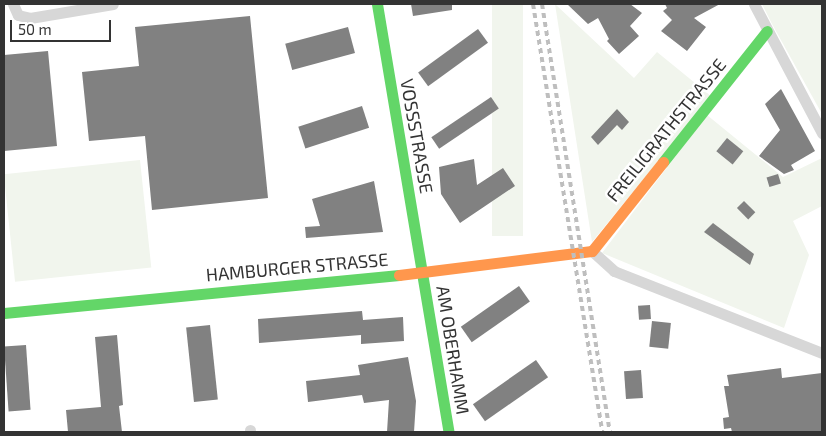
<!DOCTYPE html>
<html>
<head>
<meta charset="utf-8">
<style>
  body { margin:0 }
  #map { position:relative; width:826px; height:436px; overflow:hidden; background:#fff; font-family:"Exo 2",sans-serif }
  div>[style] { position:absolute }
  .green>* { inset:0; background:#f1f5ed; transform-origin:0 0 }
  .building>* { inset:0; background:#818181; transform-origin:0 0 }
  .street>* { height:11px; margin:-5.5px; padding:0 5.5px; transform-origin:5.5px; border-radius:5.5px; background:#d7d7d7 }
  .fast>* { height:11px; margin:-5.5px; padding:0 5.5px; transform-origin:5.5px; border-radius:5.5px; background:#63d668 }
  .slow>* { height:11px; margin:-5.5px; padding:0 5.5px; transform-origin:5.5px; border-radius:5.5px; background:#ff974d }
  .rail>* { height:4px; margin-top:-2px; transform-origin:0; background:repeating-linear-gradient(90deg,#bebebe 0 5px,transparent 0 9px) }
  span { translate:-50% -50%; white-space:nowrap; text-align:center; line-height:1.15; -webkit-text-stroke:5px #fff; paint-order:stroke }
  .street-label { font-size:18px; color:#333 }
  .frame { position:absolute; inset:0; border:5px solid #333; pointer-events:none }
  .scale { position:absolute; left:10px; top:20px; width:101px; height:22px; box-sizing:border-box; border:2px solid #333; border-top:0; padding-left:6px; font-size:15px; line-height:18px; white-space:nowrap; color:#333; -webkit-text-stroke:4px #fff; paint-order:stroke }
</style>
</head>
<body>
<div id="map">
  <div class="green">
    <i style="left:492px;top:4px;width:31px;height:232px"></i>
    <i style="clip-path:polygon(555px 4px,634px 78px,657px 52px,711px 96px,592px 242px)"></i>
    <i style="clip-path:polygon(762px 4px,822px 4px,822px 114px,772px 24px)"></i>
    <i style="clip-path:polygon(707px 115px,783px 177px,822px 158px,822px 206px,793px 221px,809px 255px,784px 328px,602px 253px)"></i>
    <i style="left:140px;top:160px;width:108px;height:137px;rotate:84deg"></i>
  </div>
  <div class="building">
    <i style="clip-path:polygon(411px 4px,452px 4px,452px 10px,413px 16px)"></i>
    <i style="clip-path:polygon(567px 4px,630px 4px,642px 13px,630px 26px,639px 36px,619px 54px,607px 41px,609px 39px,598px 18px,588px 24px)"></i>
    <i style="clip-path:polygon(665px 4px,720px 4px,694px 18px,706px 27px,687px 51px,661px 31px,672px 20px,663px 11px,667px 8px)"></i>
    <i style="clip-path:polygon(250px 16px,268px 198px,152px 210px,145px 136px,89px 141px,82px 72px,139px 66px,135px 27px)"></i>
    <i style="left:348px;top:27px;width:27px;height:65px;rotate:75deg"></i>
    <i style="left:478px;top:29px;width:17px;height:74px;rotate:54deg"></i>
    <i style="clip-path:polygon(48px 51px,57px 146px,4px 151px,4px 55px)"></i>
    <i style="clip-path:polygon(781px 89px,815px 151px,791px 165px,794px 170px,784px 174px,759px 156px,780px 130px,765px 104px)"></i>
    <i style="left:491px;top:97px;width:14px;height:72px;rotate:56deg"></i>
    <i style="left:362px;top:106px;width:23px;height:67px;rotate:72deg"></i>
    <i style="clip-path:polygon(617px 109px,629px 122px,622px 130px,617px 125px,598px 145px,591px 137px)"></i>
    <i style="left:727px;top:138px;width:21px;height:17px;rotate:39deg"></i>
    <i style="clip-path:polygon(474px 159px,477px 185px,503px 168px,515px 186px,460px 223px,441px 194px,439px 167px)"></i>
    <i style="left:778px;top:174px;width:10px;height:12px;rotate:73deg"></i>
    <i style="clip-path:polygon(374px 181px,383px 232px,306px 238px,305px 227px,320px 226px,312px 199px)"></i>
    <i style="left:744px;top:201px;width:16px;height:10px;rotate:45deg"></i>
    <i style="clip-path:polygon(713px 223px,754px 254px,750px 265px,704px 232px)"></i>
    <i style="left:519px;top:286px;width:19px;height:71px;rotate:55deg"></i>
    <i style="left:650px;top:305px;width:14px;height:12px;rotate:86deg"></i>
    <i style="clip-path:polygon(362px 311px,363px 320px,403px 317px,404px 341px,361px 344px,361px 335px,259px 343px,258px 319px)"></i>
    <i style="left:652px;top:321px;width:19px;height:26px;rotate:6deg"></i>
    <i style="left:210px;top:325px;width:75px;height:24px;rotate:84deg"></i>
    <i style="clip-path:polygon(117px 335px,123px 405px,119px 406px,122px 432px,68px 432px,66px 410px,101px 407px,95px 337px)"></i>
    <i style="left:26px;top:345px;width:65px;height:22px;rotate:86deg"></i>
    <i style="clip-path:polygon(408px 357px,416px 401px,414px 432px,387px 432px,389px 400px,364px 403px,362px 395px,308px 402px,306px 381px,360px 375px,358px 365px)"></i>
    <i style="left:536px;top:360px;width:21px;height:77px;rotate:55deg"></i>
    <i style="clip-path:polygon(781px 368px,782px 378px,822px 373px,822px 432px,732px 432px,731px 428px,724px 429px,723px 418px,729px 417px,724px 386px,729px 386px,727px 375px)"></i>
    <i style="left:641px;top:370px;width:28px;height:17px;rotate:86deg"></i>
  </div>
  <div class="street">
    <i style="left:13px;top:4px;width:12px;rotate:66deg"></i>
    <i style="left:18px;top:15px;width:12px;rotate:14deg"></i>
    <i style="left:30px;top:18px;width:84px;rotate:-9.6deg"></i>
    <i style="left:754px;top:4px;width:146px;rotate:62.2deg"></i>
    <i style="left:592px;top:251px;width:30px;rotate:42deg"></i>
    <i style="left:614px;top:271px;width:224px;rotate:21.5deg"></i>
    <i style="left:250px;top:430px;width:2px;rotate:90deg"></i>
  </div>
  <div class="fast">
    <i style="left:377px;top:4px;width:434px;rotate:80.5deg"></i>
    <i style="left:663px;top:162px;width:167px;rotate:-51.6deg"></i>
    <i style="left:4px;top:313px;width:397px;rotate:-5.5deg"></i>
  </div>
  <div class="slow">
    <i style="left:399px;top:275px;width:194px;rotate:-7.1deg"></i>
    <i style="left:592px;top:251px;width:114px;rotate:-51.4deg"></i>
  </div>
  <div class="rail">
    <i style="left:533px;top:4px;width:434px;rotate:80.8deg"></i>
    <i style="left:542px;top:4px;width:433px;rotate:81deg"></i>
  </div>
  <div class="street-label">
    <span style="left:666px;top:130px;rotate:-51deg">FREILIGRATHSTRASSE</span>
    <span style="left:417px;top:136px;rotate:80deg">VOSSSTRASSE</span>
    <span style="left:297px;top:267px;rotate:-5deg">HAMBURGER STRASSE</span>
    <span style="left:453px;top:350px;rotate:81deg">AM OBERHAMM</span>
  </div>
  <div class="frame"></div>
  <div class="scale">50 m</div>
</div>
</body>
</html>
